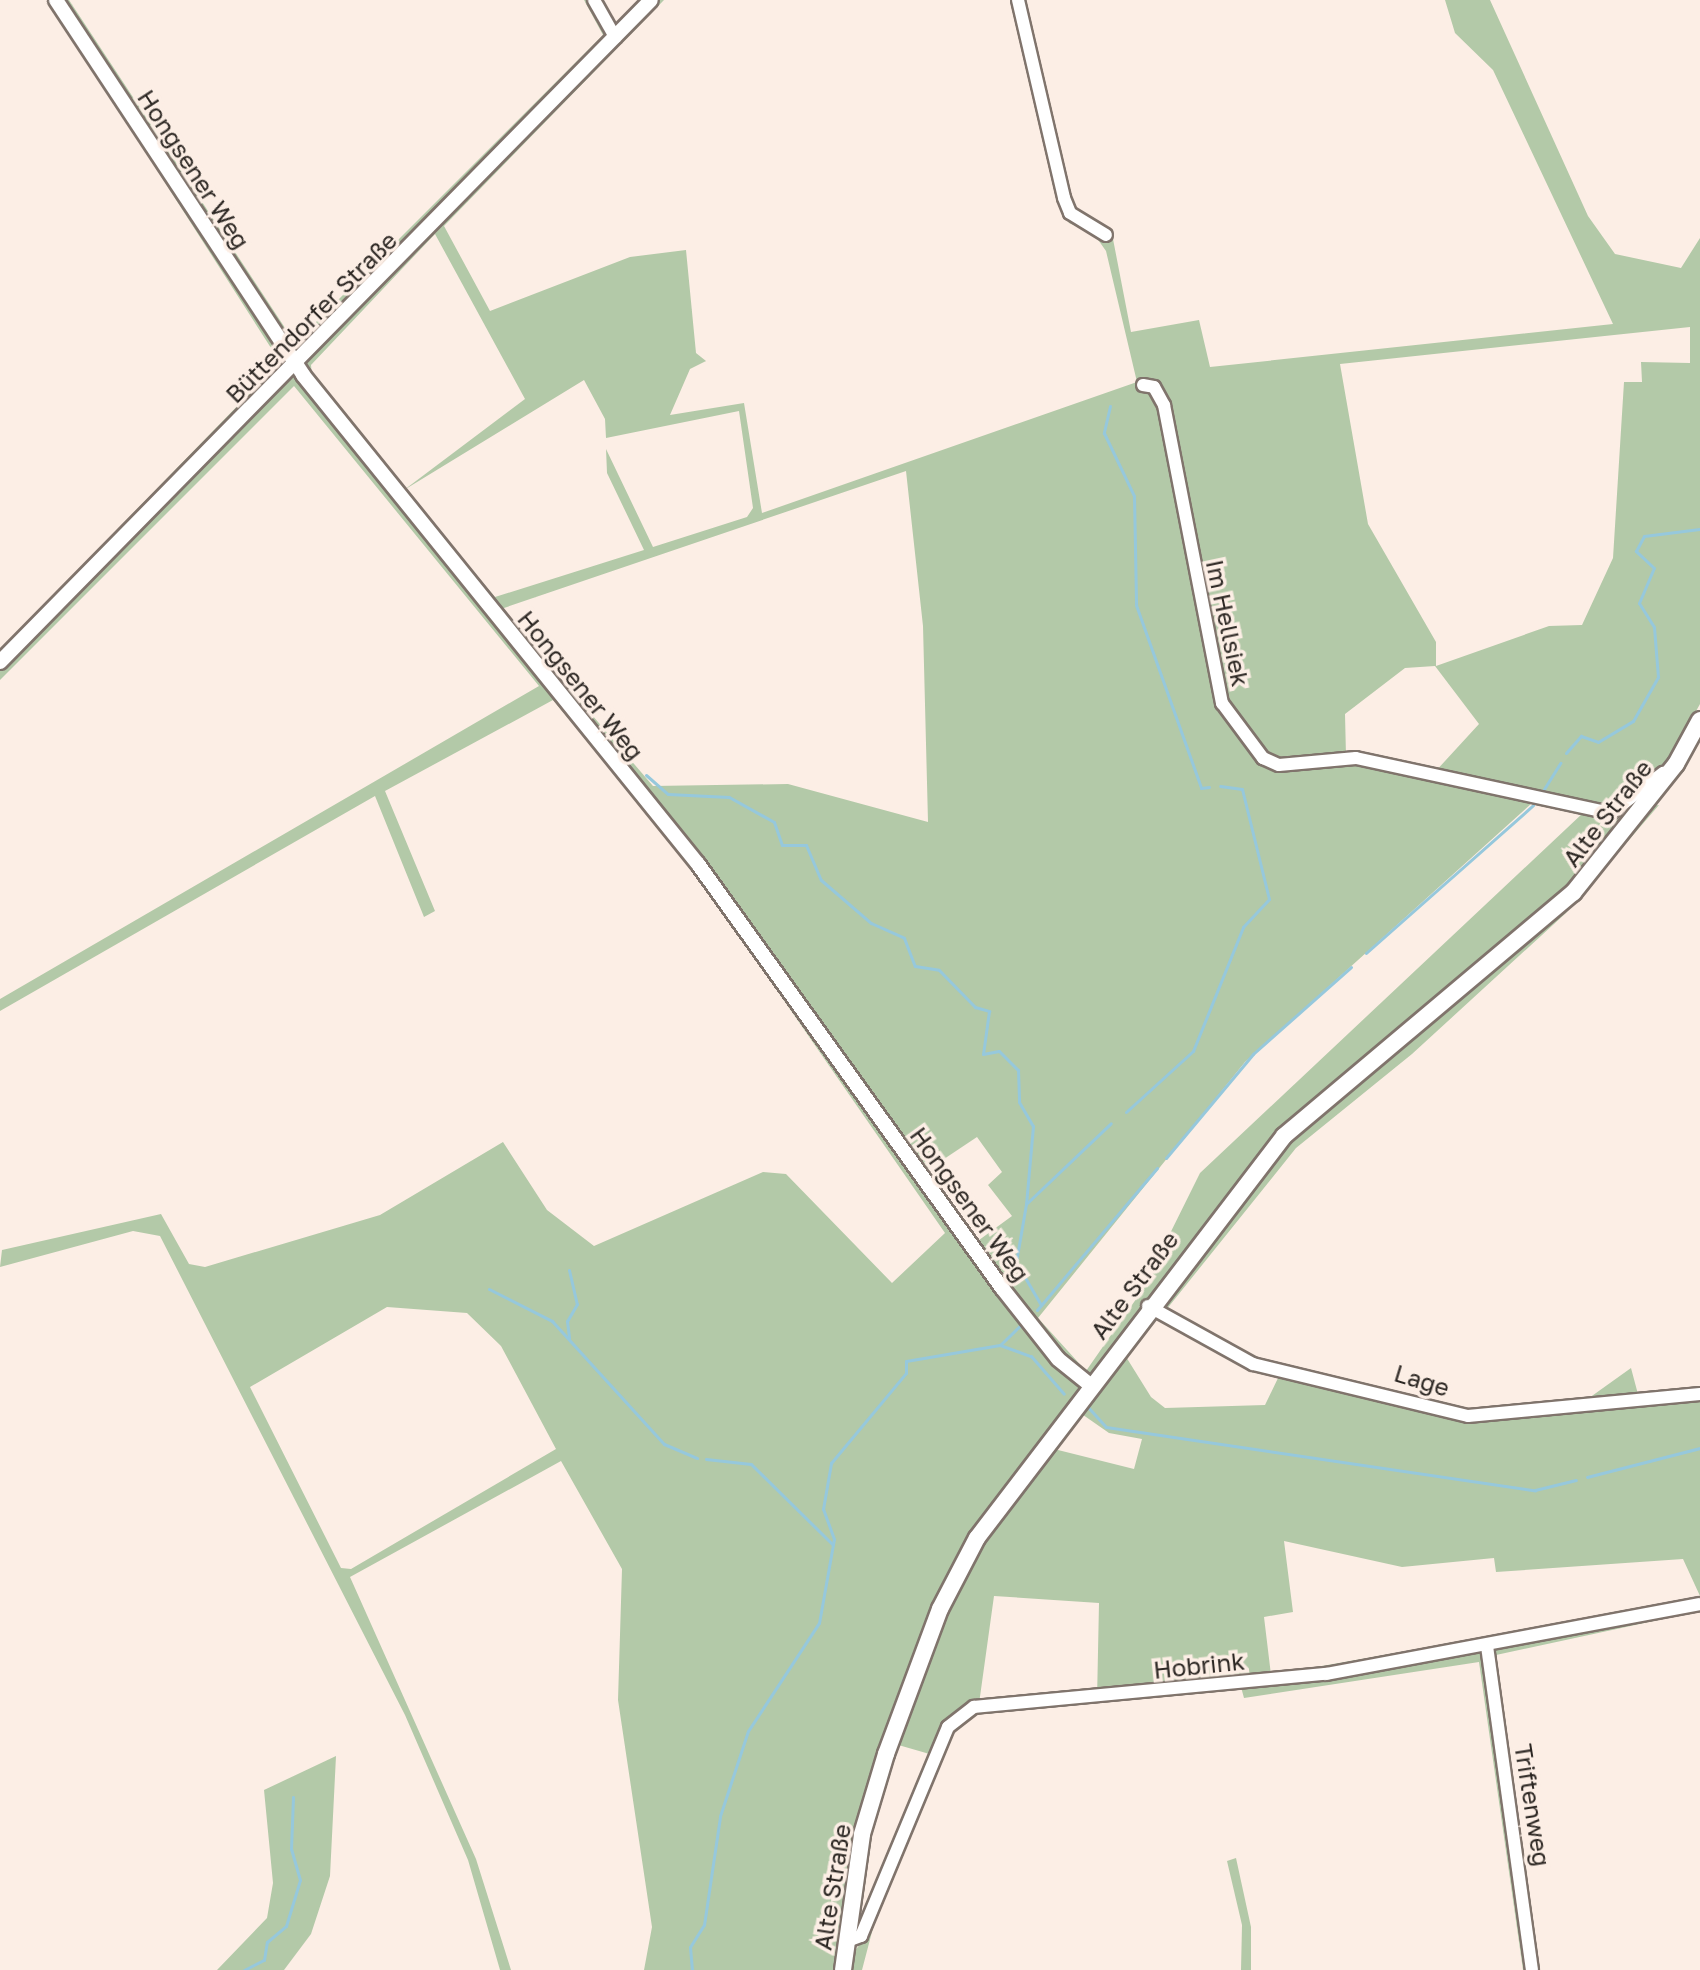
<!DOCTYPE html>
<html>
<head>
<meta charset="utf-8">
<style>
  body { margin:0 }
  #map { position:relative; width:1700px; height:1970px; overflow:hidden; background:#fceee5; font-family:"Golos Text",sans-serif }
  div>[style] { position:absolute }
  .green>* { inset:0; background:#b3c9a8 }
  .stream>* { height:3px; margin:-1.5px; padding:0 1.5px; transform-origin:1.5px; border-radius:1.5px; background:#96c8dc }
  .roads { filter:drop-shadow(2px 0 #80746c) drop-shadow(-2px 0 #80746c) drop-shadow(0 2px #80746c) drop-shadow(0 -2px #80746c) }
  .minor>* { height:12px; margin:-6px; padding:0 6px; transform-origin:6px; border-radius:6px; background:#fff }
  .tertiary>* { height:14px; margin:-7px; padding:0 7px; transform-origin:7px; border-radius:7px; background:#fff }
  .secondary>* { height:16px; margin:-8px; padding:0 8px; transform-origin:8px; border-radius:8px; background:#fff }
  span { translate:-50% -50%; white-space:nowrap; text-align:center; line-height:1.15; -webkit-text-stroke:7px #fceee5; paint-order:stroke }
  .street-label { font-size:24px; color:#2c2723 }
</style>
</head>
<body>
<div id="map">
  <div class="green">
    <i style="clip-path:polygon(evenodd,48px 0,69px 0,295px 343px,603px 35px,584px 0,598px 0,613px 26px,639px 0,664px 0,444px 226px,490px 311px,630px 257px,686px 250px,696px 353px,706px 361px,690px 369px,670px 415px,744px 403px,762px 513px,1137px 382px,1106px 251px,1094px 234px,1069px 223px,1064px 213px,1073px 210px,1113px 239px,1131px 332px,1199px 320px,1210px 367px,1613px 324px,1493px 70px,1455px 33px,1445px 0,1490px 0,1588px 216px,1615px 254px,1681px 268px,1700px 238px,1700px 704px,1642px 808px,1659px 805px,1566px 913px,1412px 1054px,1296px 1148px,1166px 1310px,1256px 1360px,1470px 1410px,1582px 1403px,1631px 1368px,1639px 1398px,1700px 1391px,1700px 1596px,1683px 1559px,1496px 1572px,1494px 1558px,1402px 1567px,1284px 1541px,1293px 1612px,1264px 1617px,1271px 1675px,1700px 1599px,1700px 1611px,1496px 1655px,1535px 1970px,1523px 1970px,1479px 1662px,1244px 1698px,1241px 1687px,1097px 1700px,1099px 1603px,994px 1596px,978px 1711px,957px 1720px,933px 1755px,888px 1742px,861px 1833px,853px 1953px,873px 1928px,862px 1970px,644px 1970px,652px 1927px,618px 1700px,622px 1569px,561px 1461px,350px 1577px,476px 1859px,511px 1970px,500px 1970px,468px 1860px,405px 1715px,160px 1236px,133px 1231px,0 1267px,2px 1250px,161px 1214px,189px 1264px,205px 1267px,380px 1215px,503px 1142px,547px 1210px,594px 1246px,763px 1172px,786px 1174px,892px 1283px,945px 1233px,690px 865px,553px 700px,385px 791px,435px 911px,424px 917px,375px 796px,0 1011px,0 999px,539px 686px,294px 386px,0 680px,0 650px,280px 362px,48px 0,435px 234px,525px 399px,404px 490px,312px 376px,311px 365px,435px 234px,48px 0,1690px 327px,1690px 363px,1641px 362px,1642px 382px,1624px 382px,1613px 558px,1582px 625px,1549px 626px,1436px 666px,1436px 642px,1368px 524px,1340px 364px,1690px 327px,48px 0,584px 380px,605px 419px,606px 438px,739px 411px,753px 508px,747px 517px,653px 547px,606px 449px,607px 473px,644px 550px,495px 597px,404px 490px,584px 380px,48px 0,906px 471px,923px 626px,928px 822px,788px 784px,653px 786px,501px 609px,906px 471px,48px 0,1435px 666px,1479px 724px,1434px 773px,1346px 756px,1345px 714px,1405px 668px,1435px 666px,48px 0,1532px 803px,1583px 813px,1200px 1173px,1141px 1292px,1086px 1371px,1038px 1318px,1245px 1062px,1532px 803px,48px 0,977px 1137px,1002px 1172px,988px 1185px,1012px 1216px,975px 1243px,923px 1173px,977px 1137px,48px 0,387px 1307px,467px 1313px,501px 1346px,556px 1449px,351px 1569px,341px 1568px,250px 1387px,387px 1307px,48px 0,1151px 1315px,1233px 1360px,1279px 1376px,1265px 1405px,1165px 1408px,1151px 1397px,1123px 1352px,1151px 1315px,48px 0,1076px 1410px,1109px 1433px,1142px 1439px,1134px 1469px,1046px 1447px,1076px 1410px)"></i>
    <i style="clip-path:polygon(336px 1756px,330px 1876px,311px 1934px,284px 1970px,217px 1970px,267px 1918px,273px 1883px,264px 1790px)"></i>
    <i style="clip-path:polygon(1236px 1858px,1251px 1927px,1251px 1970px,1241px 1970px,1242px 1925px,1227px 1861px)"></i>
  </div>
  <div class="stream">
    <i style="left:1110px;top:406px;width:28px;rotate:103deg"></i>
    <i style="left:1104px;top:433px;width:70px;rotate:64.5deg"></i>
    <i style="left:1134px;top:496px;width:109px;rotate:88.9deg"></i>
    <i style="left:1136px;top:605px;width:194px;rotate:70.4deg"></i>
    <i style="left:1201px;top:788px;width:8px;rotate:-7deg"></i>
    <i style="left:1566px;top:753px;width:23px;rotate:-49deg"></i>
    <i style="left:1581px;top:736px;width:18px;rotate:19deg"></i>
    <i style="left:1598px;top:742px;width:41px;rotate:-31deg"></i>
    <i style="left:1633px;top:721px;width:51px;rotate:-60.4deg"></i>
    <i style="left:1658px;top:677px;width:50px;rotate:-94.6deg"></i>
    <i style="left:1654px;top:627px;width:28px;rotate:-122deg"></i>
    <i style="left:1639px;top:603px;width:38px;rotate:-67deg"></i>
    <i style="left:1654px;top:568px;width:25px;rotate:-137deg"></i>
    <i style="left:1636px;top:551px;width:17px;rotate:-62deg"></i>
    <i style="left:1644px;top:536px;width:56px;rotate:-7.1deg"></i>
    <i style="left:646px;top:775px;width:29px;rotate:41deg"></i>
    <i style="left:668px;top:794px;width:61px;rotate:2.8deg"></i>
    <i style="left:729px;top:797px;width:51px;rotate:29.1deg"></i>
    <i style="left:774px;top:822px;width:24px;rotate:71deg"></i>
    <i style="left:782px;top:845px;width:24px"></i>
    <i style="left:806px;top:845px;width:38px;rotate:67deg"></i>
    <i style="left:821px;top:880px;width:66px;rotate:40.7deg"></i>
    <i style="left:871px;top:923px;width:36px;rotate:24deg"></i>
    <i style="left:904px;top:938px;width:30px;rotate:69deg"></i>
    <i style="left:915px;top:966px;width:24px;rotate:9deg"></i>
    <i style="left:939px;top:970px;width:52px;rotate:45.8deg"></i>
    <i style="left:975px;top:1007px;width:15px;rotate:16deg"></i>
    <i style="left:989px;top:1011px;width:43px;rotate:97.9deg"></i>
    <i style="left:983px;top:1054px;width:16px;rotate:-11deg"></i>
    <i style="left:999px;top:1051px;width:27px;rotate:45deg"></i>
    <i style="left:1018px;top:1070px;width:32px;rotate:88deg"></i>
    <i style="left:1019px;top:1102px;width:28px;rotate:60deg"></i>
    <i style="left:1033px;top:1126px;width:78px;rotate:95.1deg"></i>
    <i style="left:1544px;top:789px;width:31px;rotate:-58deg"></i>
    <i style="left:1366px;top:953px;width:223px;rotate:-41.5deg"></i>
    <i style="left:1126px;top:1112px;width:91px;rotate:-42.3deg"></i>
    <i style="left:1193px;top:1051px;width:134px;rotate:-68deg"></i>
    <i style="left:1243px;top:927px;width:38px;rotate:-47deg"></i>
    <i style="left:1269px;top:899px;width:113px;rotate:-103.8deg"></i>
    <i style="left:1242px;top:789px;width:22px;rotate:-172deg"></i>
    <i style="left:1166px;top:1158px;width:136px;rotate:-50.1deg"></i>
    <i style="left:1253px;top:1054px;width:131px;rotate:-41.6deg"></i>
    <i style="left:569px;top:1270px;width:35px;rotate:77deg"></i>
    <i style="left:577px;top:1304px;width:20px;rotate:120deg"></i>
    <i style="left:567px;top:1321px;width:17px;rotate:83deg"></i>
    <i style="left:489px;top:1289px;width:71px;rotate:26.9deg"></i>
    <i style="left:552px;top:1321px;width:166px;rotate:47.7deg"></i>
    <i style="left:664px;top:1444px;width:36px;rotate:23deg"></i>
    <i style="left:1041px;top:1305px;width:50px;rotate:-120.2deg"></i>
    <i style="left:1016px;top:1262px;width:59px;rotate:-80.2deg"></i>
    <i style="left:1026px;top:1204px;width:117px;rotate:-43.6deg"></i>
    <i style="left:1037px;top:1310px;width:186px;rotate:-49.8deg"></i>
    <i style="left:1000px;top:1345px;width:33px;rotate:20deg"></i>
    <i style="left:1031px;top:1356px;width:50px;rotate:49deg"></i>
    <i style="left:1087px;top:1406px;width:28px;rotate:48deg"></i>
    <i style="left:1106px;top:1427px;width:434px;rotate:8.4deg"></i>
    <i style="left:1535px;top:1490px;width:42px;rotate:-13.7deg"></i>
    <i style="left:706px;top:1459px;width:45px;rotate:6.3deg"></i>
    <i style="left:751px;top:1464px;width:115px;rotate:44.6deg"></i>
    <i style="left:1587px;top:1477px;width:117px;rotate:-14.4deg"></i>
    <i style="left:244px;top:1970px;width:22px;rotate:-27deg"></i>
    <i style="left:264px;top:1960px;width:18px;rotate:-81deg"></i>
    <i style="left:267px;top:1942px;width:25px;rotate:-40deg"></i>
    <i style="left:286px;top:1926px;width:48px;rotate:-73.1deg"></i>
    <i style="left:300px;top:1880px;width:32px;rotate:-106deg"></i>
    <i style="left:291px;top:1849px;width:52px;rotate:-87.8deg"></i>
    <i style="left:692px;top:1970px;width:23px;rotate:-95deg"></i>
    <i style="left:690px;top:1947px;width:26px;rotate:-58deg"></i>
    <i style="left:704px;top:1925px;width:110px;rotate:-81.6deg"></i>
    <i style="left:720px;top:1816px;width:89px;rotate:-71.8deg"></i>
    <i style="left:748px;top:1731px;width:129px;rotate:-56.7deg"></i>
    <i style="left:819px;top:1623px;width:85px;rotate:-79.9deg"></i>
    <i style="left:834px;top:1539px;width:32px;rotate:-110deg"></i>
    <i style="left:823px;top:1509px;width:47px;rotate:-80.1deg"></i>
    <i style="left:831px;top:1463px;width:117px;rotate:-50.2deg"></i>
    <i style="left:906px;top:1373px;width:12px;rotate:-90deg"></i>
    <i style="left:906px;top:1361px;width:95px;rotate:-9.7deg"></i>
    <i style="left:1000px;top:1345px;width:32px;rotate:-44deg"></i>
  </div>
  <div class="roads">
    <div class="minor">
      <i style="left:594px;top:0;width:43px;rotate:60.4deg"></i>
      <i style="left:1018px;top:0;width:203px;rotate:76.9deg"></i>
      <i style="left:1064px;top:198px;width:16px;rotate:68deg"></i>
      <i style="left:1070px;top:213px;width:42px;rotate:31.4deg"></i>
      <i style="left:1143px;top:385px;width:11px;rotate:10deg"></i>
      <i style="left:1154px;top:387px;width:21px;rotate:61deg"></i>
      <i style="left:1164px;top:405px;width:304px;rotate:79deg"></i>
      <i style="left:1222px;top:703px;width:69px;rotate:53.3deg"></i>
      <i style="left:1263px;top:758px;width:17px;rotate:24deg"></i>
      <i style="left:1279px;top:765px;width:77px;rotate:-5.2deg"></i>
      <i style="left:1356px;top:758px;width:261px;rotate:12.2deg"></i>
      <i style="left:1611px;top:813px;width:66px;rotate:-37.6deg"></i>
      <i style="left:1148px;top:1306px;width:120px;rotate:28.9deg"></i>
      <i style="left:1253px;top:1364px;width:221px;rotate:13.6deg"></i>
      <i style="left:1468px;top:1416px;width:233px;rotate:-5.4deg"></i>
      <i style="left:1487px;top:1646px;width:327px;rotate:82.1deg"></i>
      <i style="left:847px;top:1941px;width:15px;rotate:-20deg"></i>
      <i style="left:861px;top:1936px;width:226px;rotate:-67.4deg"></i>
      <i style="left:948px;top:1727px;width:33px;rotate:-38deg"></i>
      <i style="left:974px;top:1707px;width:354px;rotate:-5.4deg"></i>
      <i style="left:1326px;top:1674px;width:380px;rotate:-10.6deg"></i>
    </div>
    <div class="tertiary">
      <i style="left:56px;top:0;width:449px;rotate:56.6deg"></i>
      <i style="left:303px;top:375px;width:629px;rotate:51.07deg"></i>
      <i style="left:698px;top:864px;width:522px;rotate:54.36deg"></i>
      <i style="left:1002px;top:1288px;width:90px;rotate:51.7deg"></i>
      <i style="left:1058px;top:1359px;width:40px;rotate:39deg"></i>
      <i style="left:0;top:662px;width:928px;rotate:-45.48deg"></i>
    </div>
    <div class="secondary">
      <i style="left:843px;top:1970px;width:137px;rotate:-82deg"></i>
      <i style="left:862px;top:1834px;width:84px;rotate:-73.3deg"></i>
      <i style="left:886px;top:1754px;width:155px;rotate:-69.6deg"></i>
      <i style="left:940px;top:1609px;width:80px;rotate:-62.5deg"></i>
      <i style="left:977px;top:1538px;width:506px;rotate:-52.63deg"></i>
      <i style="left:1284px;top:1136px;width:378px;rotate:-40.1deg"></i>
      <i style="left:1573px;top:893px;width:165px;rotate:-51.4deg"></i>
      <i style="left:1676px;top:764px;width:50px;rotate:-61.4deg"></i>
    </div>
  </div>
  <div class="street-label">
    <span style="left:194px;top:169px;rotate:57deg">Hongsener Weg</span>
    <span style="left:311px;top:317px;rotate:-45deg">Büttendorfer Straße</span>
    <span style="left:1228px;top:623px;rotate:78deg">Im Hellsiek</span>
    <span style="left:581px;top:685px;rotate:51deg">Hongsener Weg</span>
    <span style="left:1607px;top:813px;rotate:-52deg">Alte Straße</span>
    <span style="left:970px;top:1204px;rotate:54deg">Hongsener Weg</span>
    <span style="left:1134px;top:1285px;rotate:-53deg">Alte Straße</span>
    <span style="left:1422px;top:1380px;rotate:17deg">Lage</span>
    <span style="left:1199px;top:1665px;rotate:-6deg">Hobrink</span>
    <span style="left:1533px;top:1805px;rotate:81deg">Triftenweg</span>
    <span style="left:832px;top:1887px;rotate:-81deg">Alte Straße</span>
  </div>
</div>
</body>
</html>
